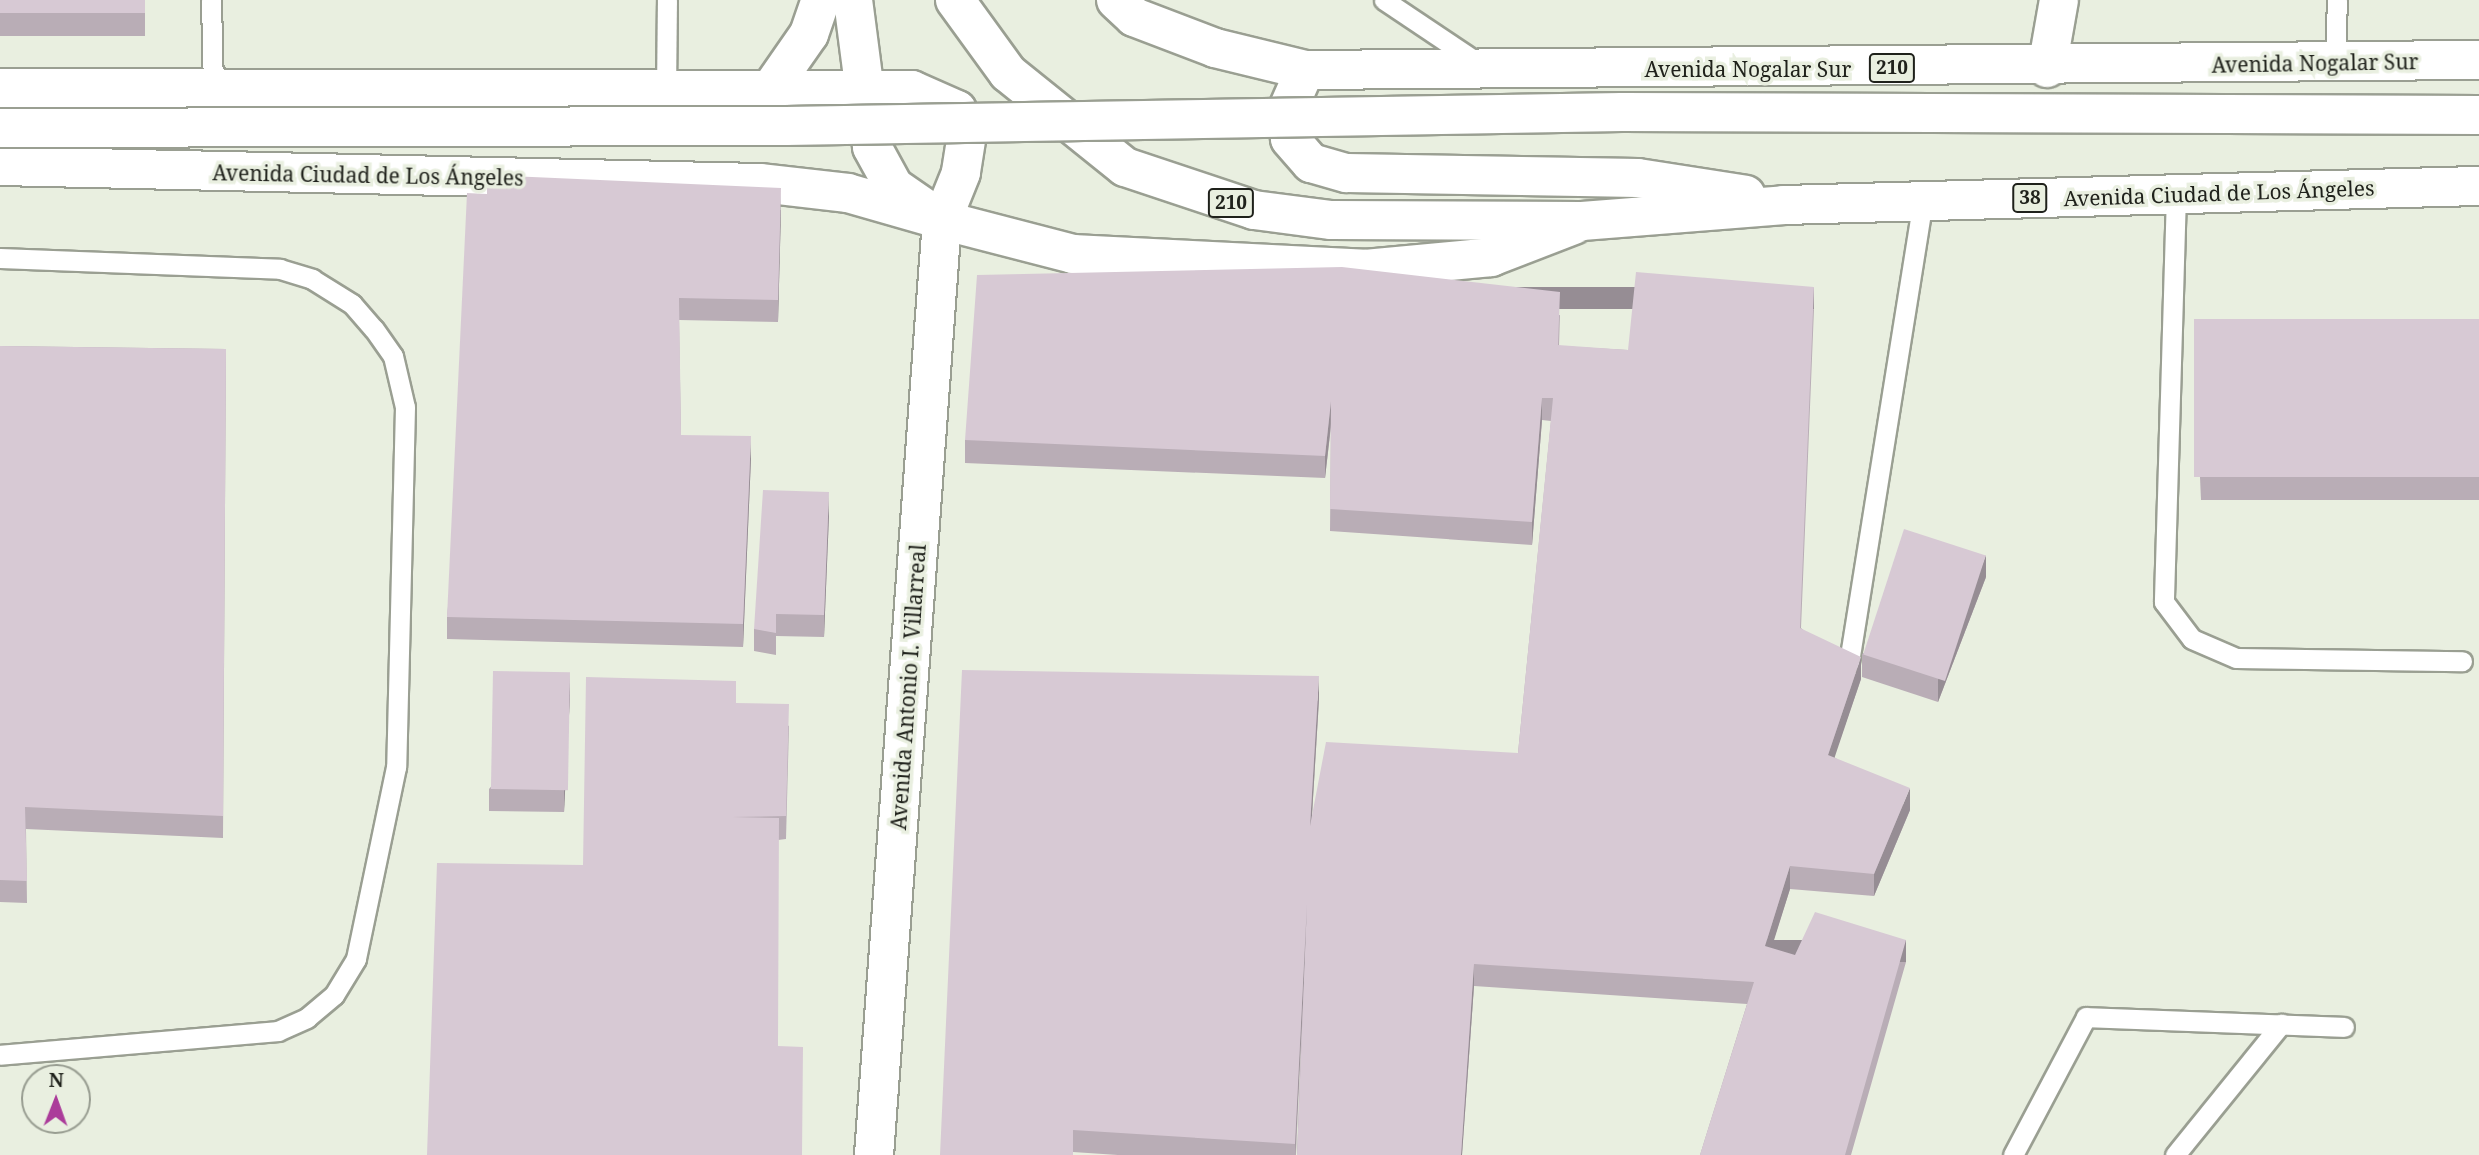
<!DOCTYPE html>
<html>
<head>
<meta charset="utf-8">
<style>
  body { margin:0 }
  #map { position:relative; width:2479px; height:1155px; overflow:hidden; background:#e9efe0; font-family:"Noto Serif",serif }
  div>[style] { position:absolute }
  .roads { filter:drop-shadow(2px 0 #9a9f92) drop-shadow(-2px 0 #9a9f92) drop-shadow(0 2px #9a9f92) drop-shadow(0 -2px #9a9f92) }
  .lane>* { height:19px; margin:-9.5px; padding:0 9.5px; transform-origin:9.5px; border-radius:9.5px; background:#fff }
  .street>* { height:38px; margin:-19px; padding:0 19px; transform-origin:19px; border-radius:19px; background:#fff }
  .secondary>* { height:38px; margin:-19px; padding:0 19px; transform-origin:19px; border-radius:19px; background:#fff }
  .highway>* { height:38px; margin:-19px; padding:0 19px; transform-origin:19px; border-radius:19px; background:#fff }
  .bridges { filter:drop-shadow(2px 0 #9a9f92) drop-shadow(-2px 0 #9a9f92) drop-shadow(0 2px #9a9f92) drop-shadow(0 -2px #9a9f92) }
  .highway-bridge>* { height:38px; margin:-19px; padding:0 19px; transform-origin:19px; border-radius:19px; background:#fff }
  .wall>* { inset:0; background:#b9adb6; transform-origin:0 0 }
  .shaded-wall>* { inset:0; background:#968d94; transform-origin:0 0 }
  .building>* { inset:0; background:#d7c9d4; transform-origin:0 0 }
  span { translate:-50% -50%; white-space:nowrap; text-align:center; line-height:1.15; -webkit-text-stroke:7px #e9efe0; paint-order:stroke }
  .shield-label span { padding:2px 5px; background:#e9efe0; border:2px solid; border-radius:5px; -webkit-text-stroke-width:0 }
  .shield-label { font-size:19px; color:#1f211b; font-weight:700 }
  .street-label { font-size:21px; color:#1f211b }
  .north { position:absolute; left:21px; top:1064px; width:70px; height:70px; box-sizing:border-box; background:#e9efe0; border:2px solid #989d91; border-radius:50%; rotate:1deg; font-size:19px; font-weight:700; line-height:28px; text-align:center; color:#1f211b }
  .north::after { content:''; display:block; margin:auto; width:24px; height:32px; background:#ab3c9a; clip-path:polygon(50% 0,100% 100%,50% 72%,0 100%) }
</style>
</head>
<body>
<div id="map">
  <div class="roads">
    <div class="lane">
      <i style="left:211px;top:0;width:88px;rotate:88.7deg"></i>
      <i style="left:1384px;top:0;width:113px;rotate:33.8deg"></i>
      <i style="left:2335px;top:62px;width:62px;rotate:-88.2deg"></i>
      <i style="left:666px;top:92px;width:92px;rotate:-89.4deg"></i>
      <i style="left:2176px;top:194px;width:408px;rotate:91.7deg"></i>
      <i style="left:2164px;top:602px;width:46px;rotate:52.9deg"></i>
      <i style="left:2192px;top:639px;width:48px;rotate:23.4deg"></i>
      <i style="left:2236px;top:658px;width:226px;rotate:0.8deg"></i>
      <i style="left:0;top:258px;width:280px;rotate:2.2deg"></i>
      <i style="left:280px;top:269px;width:34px;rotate:17deg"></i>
      <i style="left:312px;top:279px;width:47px;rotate:32deg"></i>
      <i style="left:352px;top:304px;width:33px;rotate:49deg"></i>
      <i style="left:374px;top:329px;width:33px;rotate:55deg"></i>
      <i style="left:393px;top:356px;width:52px;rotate:76.8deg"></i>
      <i style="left:405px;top:407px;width:360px;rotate:91.4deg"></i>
      <i style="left:396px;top:767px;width:196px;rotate:101.8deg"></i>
      <i style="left:356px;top:959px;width:42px;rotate:121.4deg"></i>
      <i style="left:334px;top:995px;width:35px;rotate:140deg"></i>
      <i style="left:307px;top:1018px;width:32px;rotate:156deg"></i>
      <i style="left:278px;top:1031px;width:279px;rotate:175.1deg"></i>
      <i style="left:1849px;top:662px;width:467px;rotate:-80.9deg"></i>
      <i style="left:2013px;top:1155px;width:156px;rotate:-62.1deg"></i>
      <i style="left:2086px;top:1017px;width:258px;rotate:2.2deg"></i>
      <i style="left:2175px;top:1155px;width:169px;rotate:-51deg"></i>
    </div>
    <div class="street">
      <i style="left:2047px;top:68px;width:69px;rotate:-80deg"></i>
      <i style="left:874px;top:1155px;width:937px;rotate:-85.84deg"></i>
    </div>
    <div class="secondary">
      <i style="left:0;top:88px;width:912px;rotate:0.13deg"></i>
      <i style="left:912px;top:90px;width:49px;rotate:24deg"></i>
      <i style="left:957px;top:110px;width:26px;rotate:67deg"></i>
      <i style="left:967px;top:134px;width:39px;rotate:99deg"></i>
      <i style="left:961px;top:173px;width:51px;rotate:112deg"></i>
      <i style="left:942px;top:220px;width:98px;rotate:-164deg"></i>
      <i style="left:848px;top:193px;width:89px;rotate:-173.5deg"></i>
      <i style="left:760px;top:183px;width:760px;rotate:-178.72deg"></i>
      <i style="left:770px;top:90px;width:68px;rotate:-55.1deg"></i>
      <i style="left:809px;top:34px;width:36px;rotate:-71deg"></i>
    </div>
    <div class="highway">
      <i style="left:853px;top:0;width:148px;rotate:82.6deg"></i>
      <i style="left:872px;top:147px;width:46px;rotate:61.2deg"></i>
      <i style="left:894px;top:187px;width:58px;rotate:34.5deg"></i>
      <i style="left:942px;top:220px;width:135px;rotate:14.5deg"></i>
      <i style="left:1073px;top:254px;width:292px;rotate:2.9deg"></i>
      <i style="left:1365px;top:269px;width:127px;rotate:-5.4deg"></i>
      <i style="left:1491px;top:257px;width:89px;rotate:-21.1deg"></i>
      <i style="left:955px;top:0;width:90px;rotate:54deg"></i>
      <i style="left:1008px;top:73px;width:150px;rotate:38.8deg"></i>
      <i style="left:1125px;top:167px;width:136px;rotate:18.4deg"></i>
      <i style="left:1254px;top:210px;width:78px;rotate:7.4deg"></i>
      <i style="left:1331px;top:220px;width:251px;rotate:0.2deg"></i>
      <i style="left:1582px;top:221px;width:203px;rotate:-4.5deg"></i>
      <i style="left:1784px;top:205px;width:695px;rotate:-1.57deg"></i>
      <i style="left:1116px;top:0;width:25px;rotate:43deg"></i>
      <i style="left:1134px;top:17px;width:87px;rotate:20.9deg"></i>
      <i style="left:1215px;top:48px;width:93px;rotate:13.7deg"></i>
      <i style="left:1305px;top:70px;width:1174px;rotate:-0.49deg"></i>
      <i style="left:1305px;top:70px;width:47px;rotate:113.8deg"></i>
      <i style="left:1286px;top:113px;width:26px;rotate:81deg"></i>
      <i style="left:1290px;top:139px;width:32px;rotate:49deg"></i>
      <i style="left:1311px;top:163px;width:37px;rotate:16deg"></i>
      <i style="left:1347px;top:173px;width:291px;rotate:1deg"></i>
      <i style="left:1638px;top:178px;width:109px;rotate:8.9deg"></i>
    </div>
  </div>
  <div class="bridges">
    <div class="highway-bridge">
      <i style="left:0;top:128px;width:786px;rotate:-0.15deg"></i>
      <i style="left:786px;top:126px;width:836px;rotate:-0.96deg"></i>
      <i style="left:1622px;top:112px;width:857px;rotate:0.2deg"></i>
    </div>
  </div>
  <div class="wall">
    <i style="left:0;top:0;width:145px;height:36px"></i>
    <i style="clip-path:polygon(487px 194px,781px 210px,778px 322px,679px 320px,681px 435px,751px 458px,743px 647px,447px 639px,447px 617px)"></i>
    <i style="clip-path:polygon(1814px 309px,1801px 628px,1861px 679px,1834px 757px,1910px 810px,1874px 896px,1790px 889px,1771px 948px,1795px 955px,1906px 962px,1851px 1155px,1700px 1155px,1747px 1004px,1474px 986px,1462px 1155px,1297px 1155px,1302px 1021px,1296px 1155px,1118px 1155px,1073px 1152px,940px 1155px,1319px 699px,1312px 815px,1518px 753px,1551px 421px,1542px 420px,1532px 545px,1330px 531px,1331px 427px,1325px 478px,965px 463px,965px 440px,1560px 315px,1559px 346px,1628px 350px)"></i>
    <i style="clip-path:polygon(2194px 319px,2479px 319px,2479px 500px,2201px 500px,2194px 342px)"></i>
    <i style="clip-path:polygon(0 346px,226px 349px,223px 838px,26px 829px,27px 903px,0 902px)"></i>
    <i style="clip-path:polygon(829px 515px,824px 637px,776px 636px,776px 655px,754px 651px,754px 629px)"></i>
    <i style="clip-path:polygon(1986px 577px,1938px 702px,1862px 677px,1862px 654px)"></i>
    <i style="clip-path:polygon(570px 696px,564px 812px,489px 811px,489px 789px)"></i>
    <i style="clip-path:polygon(736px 703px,789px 726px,786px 839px,583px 865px)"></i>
  </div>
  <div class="shaded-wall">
    <i style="clip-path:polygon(781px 188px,781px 210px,778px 322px,778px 300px)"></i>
    <i style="left:1814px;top:287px;width:22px;height:341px;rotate:90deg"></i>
    <i style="clip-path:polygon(1542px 398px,1542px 420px,1532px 545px,1532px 522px)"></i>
    <i style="clip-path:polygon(1331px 401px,1331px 424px,1325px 478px,1325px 456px)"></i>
    <i style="clip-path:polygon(751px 436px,751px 458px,743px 647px,743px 624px)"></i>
    <i style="clip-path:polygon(829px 492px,829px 515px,824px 637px,824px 615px)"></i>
    <i style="clip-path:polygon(1986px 555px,1986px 577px,1938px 702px,1938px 680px)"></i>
    <i style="clip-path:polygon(1861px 657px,1861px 679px,1828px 777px,1828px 755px)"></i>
    <i style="clip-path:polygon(570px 673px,570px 696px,564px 812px,564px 790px)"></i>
    <i style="clip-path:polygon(1319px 676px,1319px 699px,1310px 848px,1310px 826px)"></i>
    <i style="clip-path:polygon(1910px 788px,1910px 810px,1874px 896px,1874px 874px)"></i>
    <i style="clip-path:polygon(1790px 866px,1790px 889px,1765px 969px,1765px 946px)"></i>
    <i style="clip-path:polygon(1307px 903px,1307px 925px,1295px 1155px,1295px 1144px)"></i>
    <i style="left:1906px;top:940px;width:22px;height:223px;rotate:90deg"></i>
    <i style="clip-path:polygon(1474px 964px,1474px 986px,1462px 1155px,1461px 1155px)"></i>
  </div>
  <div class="building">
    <i style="left:0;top:0;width:145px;height:13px"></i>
    <i style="clip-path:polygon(487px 175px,781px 188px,778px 300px,679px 298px,681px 435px,751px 436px,743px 624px,447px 617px,467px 193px,487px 194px)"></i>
    <i style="clip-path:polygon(1342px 267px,1560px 292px,1558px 345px,1628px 350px,1636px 272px,1814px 287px,1800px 628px,1861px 657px,1828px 755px,1910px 788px,1874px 874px,1790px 866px,1765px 946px,1795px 955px,1815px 912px,1906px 940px,1845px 1155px,1700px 1155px,1754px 982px,1474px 964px,1461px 1155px,1297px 1155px,1307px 903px,1295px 1144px,1073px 1130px,1073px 1155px,940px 1155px,962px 670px,1319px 676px,1310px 826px,1326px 742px,1518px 753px,1553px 398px,1542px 398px,1532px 522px,1330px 509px,1331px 401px,1325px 456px,965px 440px,977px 275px)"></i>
    <i style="left:2194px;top:319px;width:285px;height:158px"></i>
    <i style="clip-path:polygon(0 346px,226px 349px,223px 816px,25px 807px,27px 881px,0 880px)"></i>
    <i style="clip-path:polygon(763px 490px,829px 492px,824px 615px,776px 614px,776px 633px,754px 629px)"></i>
    <i style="left:1904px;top:529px;width:86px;height:132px;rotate:18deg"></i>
    <i style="left:493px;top:671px;width:77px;height:118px;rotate:1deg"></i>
    <i style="clip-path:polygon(586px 677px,736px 681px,736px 703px,789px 704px,786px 816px,732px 817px,779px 818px,778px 1046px,803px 1047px,802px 1155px,427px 1155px,437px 863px,583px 865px)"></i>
  </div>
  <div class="shield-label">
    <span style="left:1892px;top:68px">210</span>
    <span style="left:2030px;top:198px">38</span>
    <span style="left:1231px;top:203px">210</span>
  </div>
  <div class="street-label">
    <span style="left:2315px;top:63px;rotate:-1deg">Avenida Nogalar Sur</span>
    <span style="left:1748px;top:69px">Avenida Nogalar Sur</span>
    <span style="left:368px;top:175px;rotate:1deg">Avenida Ciudad de Los Ángeles</span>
    <span style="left:2219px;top:193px;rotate:-2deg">Avenida Ciudad de Los Ángeles</span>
    <span style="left:908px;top:687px;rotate:-86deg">Avenida Antonio I. Villarreal</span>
  </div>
  <div class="north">N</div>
</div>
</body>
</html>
